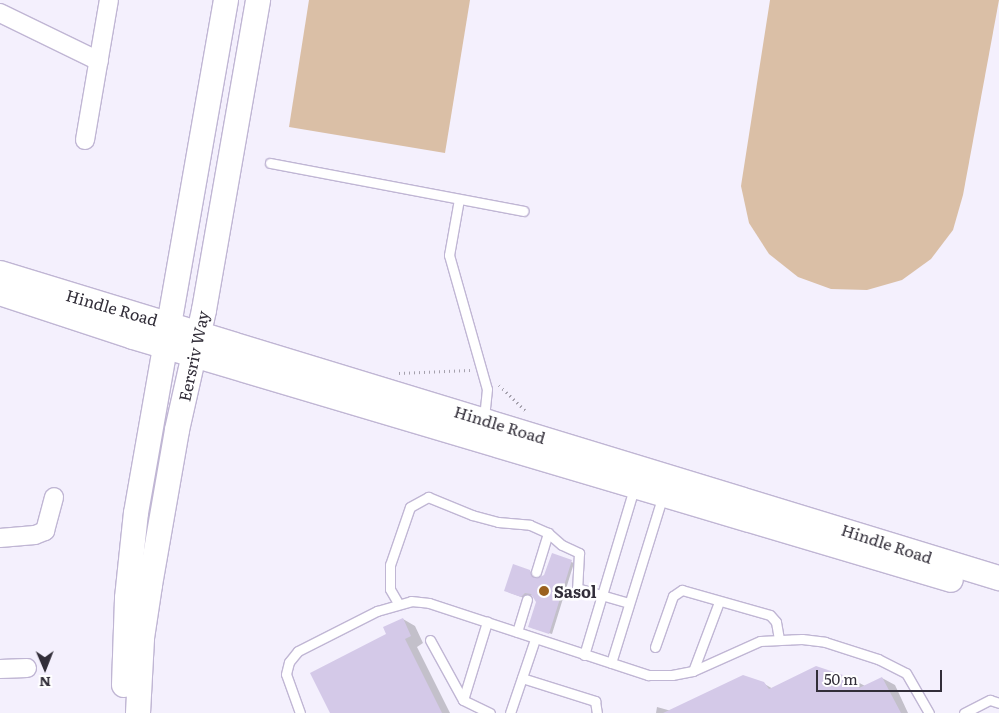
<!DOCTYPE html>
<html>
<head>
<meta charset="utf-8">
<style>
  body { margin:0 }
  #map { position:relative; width:999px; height:713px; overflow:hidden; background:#f4f0fd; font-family:Literata,serif }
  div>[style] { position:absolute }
  .green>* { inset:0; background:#dabfa6 }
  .shadow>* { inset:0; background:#0003 }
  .building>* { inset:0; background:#d4c9e8 }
  .path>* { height:3px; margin-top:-1.5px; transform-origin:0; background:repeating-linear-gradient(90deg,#a5a1ad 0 1px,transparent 0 5px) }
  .roads { filter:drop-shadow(1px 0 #c0b6d4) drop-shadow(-1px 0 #c0b6d4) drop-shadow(0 1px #c0b6d4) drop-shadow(0 -1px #c0b6d4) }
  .lane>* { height:9px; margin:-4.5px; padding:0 4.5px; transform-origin:4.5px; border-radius:4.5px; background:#fff }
  .street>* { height:18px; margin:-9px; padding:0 9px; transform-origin:9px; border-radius:9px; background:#fff }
  .secondary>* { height:24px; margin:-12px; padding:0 12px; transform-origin:12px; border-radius:12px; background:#fff }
  .dots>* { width:14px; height:14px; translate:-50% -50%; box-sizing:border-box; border:2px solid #fff; border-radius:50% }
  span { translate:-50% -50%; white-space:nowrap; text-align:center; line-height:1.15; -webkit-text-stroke:5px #fff; paint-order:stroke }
  .street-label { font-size:16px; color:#322e39 }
  .poi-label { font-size:16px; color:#322e39; font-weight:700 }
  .left { translate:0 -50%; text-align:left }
  .north { position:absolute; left:20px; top:643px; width:50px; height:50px; -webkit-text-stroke:4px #fff; paint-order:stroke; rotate:179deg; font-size:14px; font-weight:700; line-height:20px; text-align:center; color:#322e39 }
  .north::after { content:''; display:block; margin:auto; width:18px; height:22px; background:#322e39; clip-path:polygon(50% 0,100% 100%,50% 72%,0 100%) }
  .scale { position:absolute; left:816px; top:670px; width:126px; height:22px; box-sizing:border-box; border:2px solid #322e39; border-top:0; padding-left:6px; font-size:15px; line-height:18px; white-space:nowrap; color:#322e39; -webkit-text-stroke:4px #fff; paint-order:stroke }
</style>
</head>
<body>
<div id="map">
  <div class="green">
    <i style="clip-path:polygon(309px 0,470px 0,445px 153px,289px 127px)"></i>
    <i style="clip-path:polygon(770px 0,999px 0,963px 195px,953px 230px,931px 259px,902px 280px,867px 290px,831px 289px,798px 277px,769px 254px,749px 223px,741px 186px)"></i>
  </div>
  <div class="shadow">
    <i style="clip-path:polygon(552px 555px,574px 563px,552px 634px,532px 628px,537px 602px,533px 595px,524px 598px,508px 592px,530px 571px,535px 579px,545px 576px)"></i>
    <i style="clip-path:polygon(403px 619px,415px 626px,423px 643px,417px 647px,450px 713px,332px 713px,388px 634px)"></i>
    <i style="clip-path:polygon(882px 678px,895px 685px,908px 713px,656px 713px,657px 707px,675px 712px,763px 683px,773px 689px,854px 680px,865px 686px)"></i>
  </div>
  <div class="building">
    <i style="clip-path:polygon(552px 553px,572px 560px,549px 634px,528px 627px,536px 602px,531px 594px,525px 593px,521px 597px,504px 591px,513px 564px,530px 570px,532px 577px,538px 578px,544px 575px)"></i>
    <i style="clip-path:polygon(403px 618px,411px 636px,405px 639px,442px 713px,330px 713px,310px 673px,386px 634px,383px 627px)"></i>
    <i style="clip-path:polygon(816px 666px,855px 679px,859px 688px,882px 677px,901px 713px,663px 713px,743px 675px,764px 682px,769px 689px)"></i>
  </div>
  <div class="path">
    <i style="left:399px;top:373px;width:71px;rotate:-2.4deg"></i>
    <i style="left:499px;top:385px;width:39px;rotate:44deg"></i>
  </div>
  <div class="roads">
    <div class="lane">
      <i style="left:270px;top:163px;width:258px;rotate:10.7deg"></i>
      <i style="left:459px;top:199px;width:57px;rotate:100.1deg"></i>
      <i style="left:449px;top:255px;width:139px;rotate:74.2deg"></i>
      <i style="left:487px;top:389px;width:30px;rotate:96deg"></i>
      <i style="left:536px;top:572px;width:41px;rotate:-72.9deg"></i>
      <i style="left:398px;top:603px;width:16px;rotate:-120deg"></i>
      <i style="left:390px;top:589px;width:24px;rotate:-90deg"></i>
      <i style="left:390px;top:565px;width:61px;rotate:-71deg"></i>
      <i style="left:410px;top:507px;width:21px;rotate:-29deg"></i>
      <i style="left:428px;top:497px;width:48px;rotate:22.2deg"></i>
      <i style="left:472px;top:515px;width:27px;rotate:15deg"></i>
      <i style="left:498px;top:522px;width:32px;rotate:5deg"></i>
      <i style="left:530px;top:525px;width:20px;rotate:24deg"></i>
      <i style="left:548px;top:533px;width:18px;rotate:41deg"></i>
      <i style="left:562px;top:545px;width:19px;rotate:25deg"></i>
      <i style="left:579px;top:553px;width:35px;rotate:93deg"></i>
      <i style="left:577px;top:588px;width:54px;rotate:16.1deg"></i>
      <i style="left:517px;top:632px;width:34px;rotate:-73deg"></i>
      <i style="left:430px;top:640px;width:68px;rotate:61.2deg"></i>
      <i style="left:463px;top:700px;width:30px;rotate:26deg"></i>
      <i style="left:655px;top:647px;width:54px;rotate:-70.6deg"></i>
      <i style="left:673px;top:596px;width:11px;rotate:-34deg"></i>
      <i style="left:682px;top:590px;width:91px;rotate:15.9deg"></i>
      <i style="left:770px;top:615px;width:9px;rotate:49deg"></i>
      <i style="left:776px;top:622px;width:17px;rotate:80deg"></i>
      <i style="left:584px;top:655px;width:174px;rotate:-73.3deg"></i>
      <i style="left:611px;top:663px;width:176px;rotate:-72.8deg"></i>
      <i style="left:693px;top:671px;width:74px;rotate:-69.4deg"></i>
      <i style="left:522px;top:678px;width:77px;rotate:17.5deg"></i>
      <i style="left:595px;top:701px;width:12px;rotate:81deg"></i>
      <i style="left:463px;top:700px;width:82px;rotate:-72.9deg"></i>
      <i style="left:300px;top:713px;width:41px;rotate:-109.7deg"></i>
      <i style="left:286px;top:674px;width:12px;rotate:-76deg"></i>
      <i style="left:289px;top:662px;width:14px;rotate:-51deg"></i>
      <i style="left:298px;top:651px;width:89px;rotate:-26.9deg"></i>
      <i style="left:377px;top:611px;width:35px;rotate:-16deg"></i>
      <i style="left:411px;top:601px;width:18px;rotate:6deg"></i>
      <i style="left:429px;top:603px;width:231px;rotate:18.2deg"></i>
      <i style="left:648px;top:675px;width:24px"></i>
      <i style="left:672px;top:675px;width:21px;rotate:-11deg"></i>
      <i style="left:693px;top:671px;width:73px;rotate:-24.1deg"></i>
      <i style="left:760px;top:641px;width:42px;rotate:-2.7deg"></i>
      <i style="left:802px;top:639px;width:23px;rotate:7deg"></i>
      <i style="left:825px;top:642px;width:56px;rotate:17.8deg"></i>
      <i style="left:878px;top:659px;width:31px;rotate:27deg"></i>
      <i style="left:906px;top:673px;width:46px;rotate:60.1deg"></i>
      <i style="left:510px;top:713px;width:78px;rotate:-71.3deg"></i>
      <i style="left:964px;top:713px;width:29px;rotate:-27deg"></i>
      <i style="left:990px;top:700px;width:9px;rotate:18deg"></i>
    </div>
    <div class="street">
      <i style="left:0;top:13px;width:110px;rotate:25.9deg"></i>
      <i style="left:85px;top:140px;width:142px;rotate:-80.3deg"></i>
      <i style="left:0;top:538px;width:35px;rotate:-5deg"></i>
      <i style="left:35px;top:535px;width:11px;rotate:-22deg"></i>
      <i style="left:45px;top:531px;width:35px;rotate:-75deg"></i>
      <i style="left:0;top:669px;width:27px;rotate:-2deg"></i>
    </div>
    <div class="secondary">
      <i style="left:0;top:273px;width:1045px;rotate:16.98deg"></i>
      <i style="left:0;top:293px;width:140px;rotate:18.3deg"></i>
      <i style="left:133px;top:337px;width:853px;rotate:16.54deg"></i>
      <i style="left:124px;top:685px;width:87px;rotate:-88deg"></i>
      <i style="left:127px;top:598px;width:85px;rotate:-84deg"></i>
      <i style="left:136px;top:513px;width:521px;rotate:-80.05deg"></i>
      <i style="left:138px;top:713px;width:75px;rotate:-86.9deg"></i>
      <i style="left:142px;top:638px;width:54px;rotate:-81.4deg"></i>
      <i style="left:150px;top:585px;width:157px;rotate:-80.1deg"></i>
      <i style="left:177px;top:430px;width:123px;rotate:-77.3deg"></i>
      <i style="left:204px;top:310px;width:315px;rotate:-80.1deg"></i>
    </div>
  </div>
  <div class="dots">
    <i style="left:544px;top:591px;background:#9a601f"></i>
  </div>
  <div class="street-label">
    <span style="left:112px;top:307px;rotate:16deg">Hindle Road</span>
    <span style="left:193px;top:356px;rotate:-78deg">Eersriv Way</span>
    <span style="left:500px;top:424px;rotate:17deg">Hindle Road</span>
    <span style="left:887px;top:543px;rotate:18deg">Hindle Road</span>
  </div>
  <div class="poi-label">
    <span class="left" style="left:554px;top:591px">Sasol</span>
  </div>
  <div class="north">N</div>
  <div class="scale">50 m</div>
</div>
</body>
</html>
